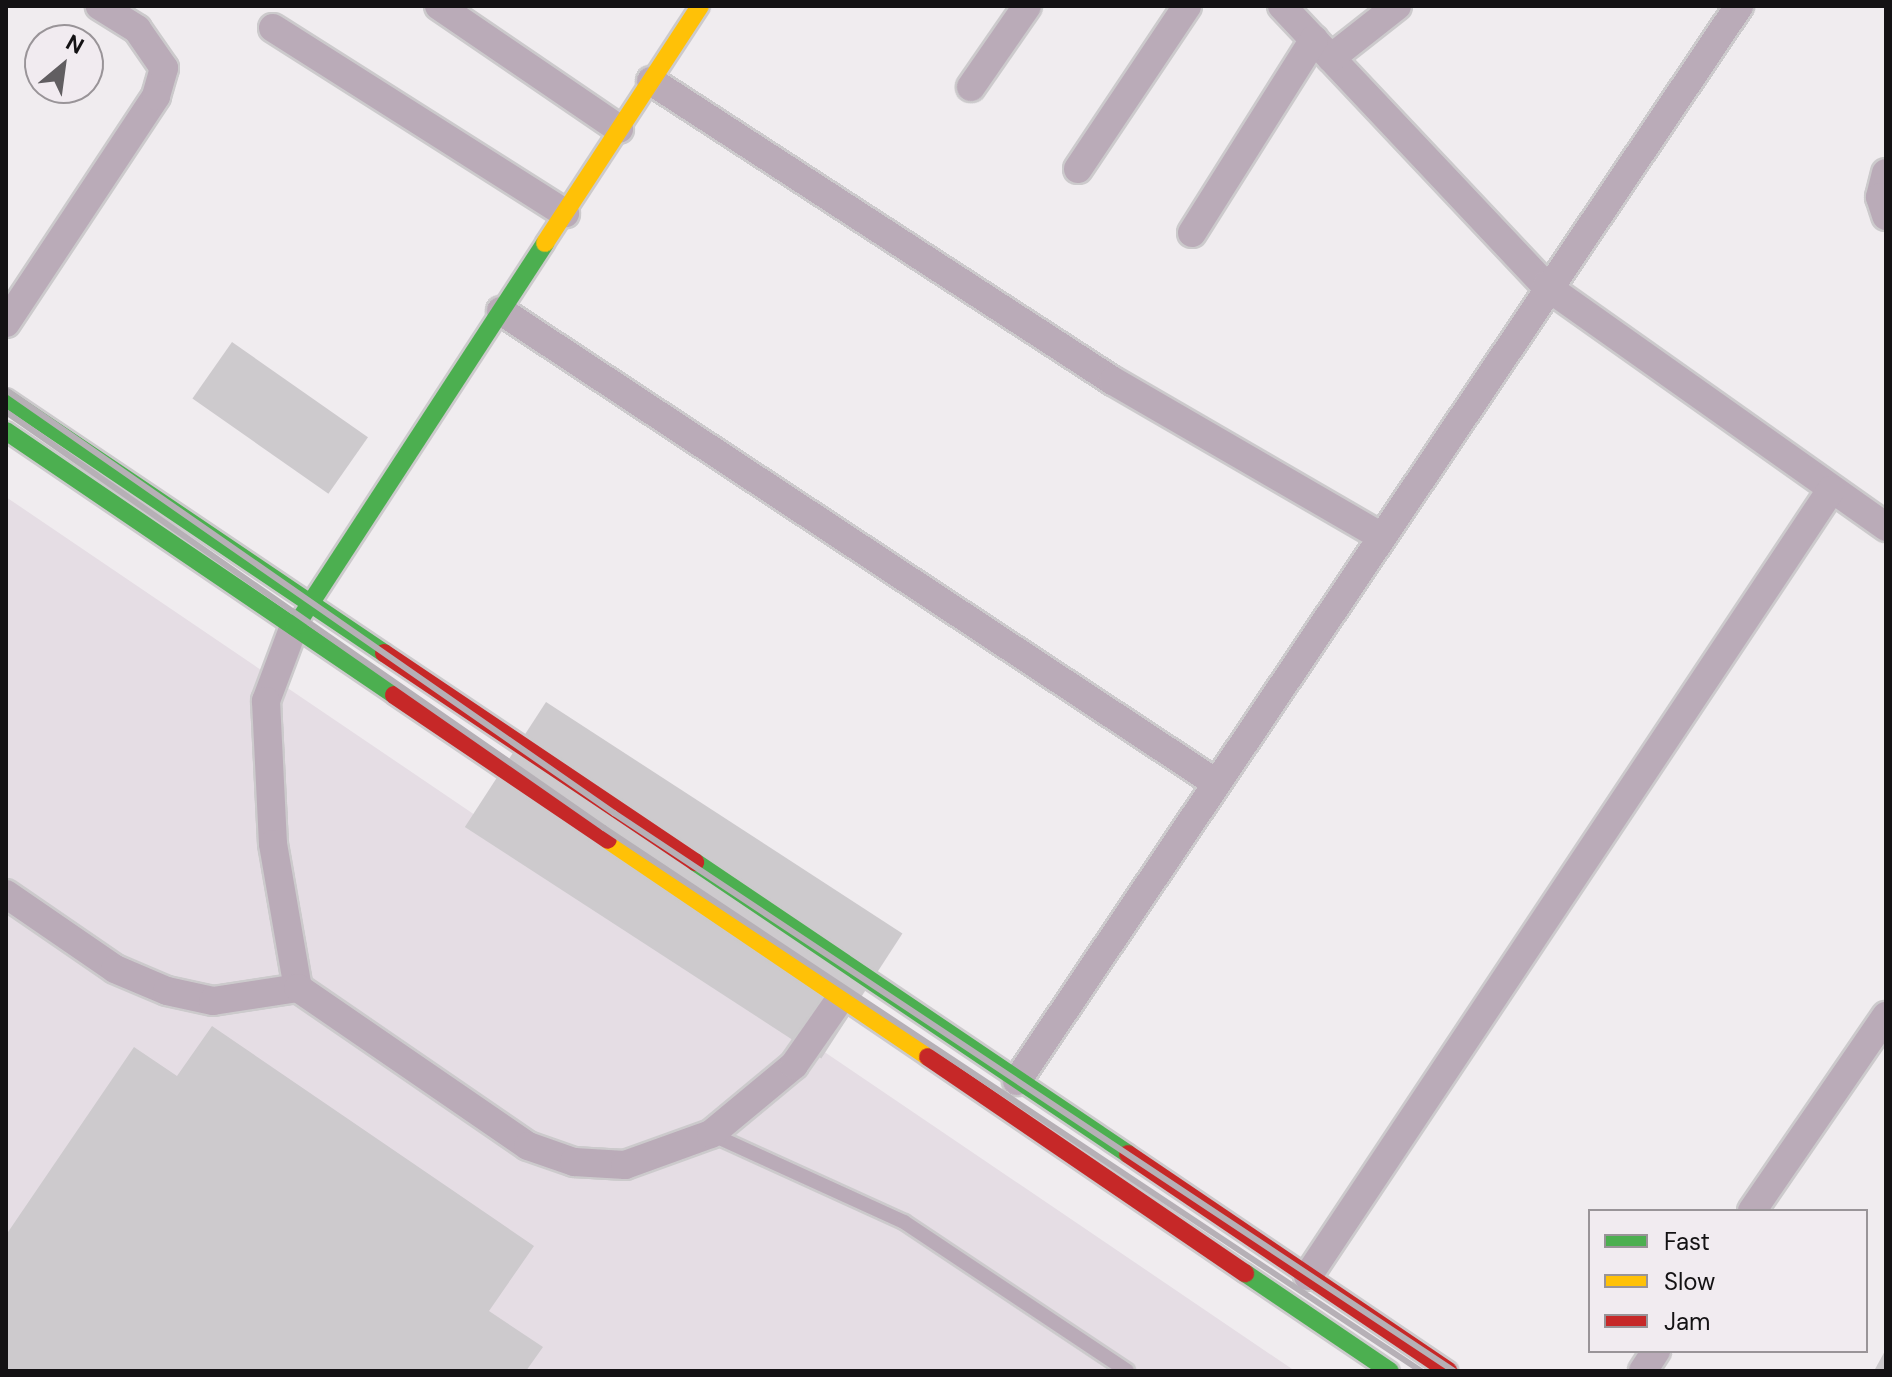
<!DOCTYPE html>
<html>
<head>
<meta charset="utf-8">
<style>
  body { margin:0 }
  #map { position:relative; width:1892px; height:1377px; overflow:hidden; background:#f0ecef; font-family:"DM Sans",sans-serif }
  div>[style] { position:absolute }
  .built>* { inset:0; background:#e5dde4 }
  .building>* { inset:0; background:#cdcacd; transform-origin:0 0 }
  .roads { filter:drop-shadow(2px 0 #cccacc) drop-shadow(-2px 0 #cccacc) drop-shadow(0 2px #cccacc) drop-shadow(0 -2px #cccacc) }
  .lane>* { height:14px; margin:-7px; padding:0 7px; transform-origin:7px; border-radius:7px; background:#baabb8 }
  .street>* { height:28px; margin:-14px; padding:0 14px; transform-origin:14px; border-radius:14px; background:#baabb8 }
  .fast>* { height:18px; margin:-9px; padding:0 9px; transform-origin:9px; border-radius:9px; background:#4caf50 }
  .slow>* { height:18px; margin:-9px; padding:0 9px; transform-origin:9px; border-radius:9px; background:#ffc107 }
  .jam>* { height:18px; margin:-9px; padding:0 9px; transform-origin:9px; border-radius:9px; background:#c62828 }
  .rail>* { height:6px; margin:-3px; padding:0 3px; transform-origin:3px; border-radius:3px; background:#b6b0b6 }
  span { translate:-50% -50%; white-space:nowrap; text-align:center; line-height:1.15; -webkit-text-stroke:6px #f1ebf0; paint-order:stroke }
  .frame { position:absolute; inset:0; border:8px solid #141214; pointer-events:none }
  .legend { position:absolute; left:1588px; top:1209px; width:280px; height:144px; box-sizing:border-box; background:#f1ebf0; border:2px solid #999498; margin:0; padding:10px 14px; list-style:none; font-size:24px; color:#141214 }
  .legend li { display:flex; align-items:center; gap:16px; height:40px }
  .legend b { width:40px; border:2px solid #999498 }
  .north { position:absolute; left:24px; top:24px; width:80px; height:80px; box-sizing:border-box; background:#f1ebf0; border:2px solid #999498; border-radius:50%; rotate:29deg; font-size:22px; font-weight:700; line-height:32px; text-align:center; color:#141214 }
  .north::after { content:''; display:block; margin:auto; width:28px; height:36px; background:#615e61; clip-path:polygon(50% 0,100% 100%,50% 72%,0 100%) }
</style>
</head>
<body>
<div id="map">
  <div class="built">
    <i style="clip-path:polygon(6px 497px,1295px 1371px,6px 1371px)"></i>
  </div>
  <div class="building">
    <i style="left:232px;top:342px;width:166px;height:69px;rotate:35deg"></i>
    <i style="left:546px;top:702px;width:425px;height:149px;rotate:33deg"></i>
    <i style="clip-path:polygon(212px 1026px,534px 1246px,489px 1311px,543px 1347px,526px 1371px,6px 1371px,6px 1235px,134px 1047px,177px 1076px)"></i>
    <i style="clip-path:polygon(1886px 1349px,1886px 1371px,1874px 1371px)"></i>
  </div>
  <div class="roads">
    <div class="lane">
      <i style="left:711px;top:1134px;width:212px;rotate:24.5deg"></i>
      <i style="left:904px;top:1222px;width:268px;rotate:33.7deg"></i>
    </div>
    <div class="street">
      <i style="left:439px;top:6px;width:218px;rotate:34.3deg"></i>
      <i style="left:1282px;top:6px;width:385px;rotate:46.7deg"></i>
      <i style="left:1546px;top:286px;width:417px;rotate:35.3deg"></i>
      <i style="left:273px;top:28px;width:346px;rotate:32.4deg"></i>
      <i style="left:1331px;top:58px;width:84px;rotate:-38.2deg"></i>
      <i style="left:651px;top:81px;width:551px;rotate:33deg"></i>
      <i style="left:1113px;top:381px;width:309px;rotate:30.1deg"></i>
      <i style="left:971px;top:87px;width:98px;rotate:-55.3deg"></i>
      <i style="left:1078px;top:169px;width:196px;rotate:-56.2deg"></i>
      <i style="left:1886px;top:173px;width:25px;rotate:104deg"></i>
      <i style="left:1880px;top:197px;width:20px;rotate:72deg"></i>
      <i style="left:1192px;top:233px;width:229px;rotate:-57.8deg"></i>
      <i style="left:501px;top:311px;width:857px;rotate:33.43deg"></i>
      <i style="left:6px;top:323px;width:272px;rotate:-56.5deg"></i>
      <i style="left:156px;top:96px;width:29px;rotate:-74deg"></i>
      <i style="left:164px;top:68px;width:47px;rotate:-124.7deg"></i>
      <i style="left:137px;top:29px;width:44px;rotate:-148.1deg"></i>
      <i style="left:293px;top:629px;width:77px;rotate:110.6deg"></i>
      <i style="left:266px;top:701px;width:143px;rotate:87.2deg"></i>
      <i style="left:273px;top:844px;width:146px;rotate:80.2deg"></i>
      <i style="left:6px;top:894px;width:132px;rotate:34.5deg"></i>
      <i style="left:115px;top:969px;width:56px;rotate:22.9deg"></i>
      <i style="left:167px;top:991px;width:47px;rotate:12.3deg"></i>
      <i style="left:213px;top:1001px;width:86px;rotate:-8.7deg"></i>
      <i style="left:298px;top:988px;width:279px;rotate:34.5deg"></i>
      <i style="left:528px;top:1146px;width:49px;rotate:19.2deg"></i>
      <i style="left:574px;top:1162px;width:51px;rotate:3.4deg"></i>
      <i style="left:625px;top:1165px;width:91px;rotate:-19.8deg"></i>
      <i style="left:711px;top:1134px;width:108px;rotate:-39.7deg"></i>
      <i style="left:794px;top:1065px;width:80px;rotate:-55.1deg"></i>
      <i style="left:1017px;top:1081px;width:1295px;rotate:-56.11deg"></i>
      <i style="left:1752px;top:1211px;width:237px;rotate:-55.5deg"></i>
      <i style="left:1308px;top:1276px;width:944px;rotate:-56.36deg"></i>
      <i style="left:1643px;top:1371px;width:24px;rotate:-57deg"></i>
    </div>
    <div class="fast">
      <i style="left:6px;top:398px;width:456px;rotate:34deg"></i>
      <i style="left:6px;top:431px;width:469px;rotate:34.2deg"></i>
      <i style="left:295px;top:627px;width:458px;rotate:-56.9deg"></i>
      <i style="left:695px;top:862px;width:522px;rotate:33.99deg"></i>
      <i style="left:1245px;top:1273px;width:175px;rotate:34.1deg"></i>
    </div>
    <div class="slow">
      <i style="left:545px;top:243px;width:283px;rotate:-56.8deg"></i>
      <i style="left:608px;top:840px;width:387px;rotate:34.1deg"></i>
    </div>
    <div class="jam">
      <i style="left:384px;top:653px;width:375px;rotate:33.9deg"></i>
      <i style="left:394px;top:695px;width:258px;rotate:34.1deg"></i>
      <i style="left:928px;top:1057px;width:384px;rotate:34.3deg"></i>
      <i style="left:1128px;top:1154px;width:387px;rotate:34.1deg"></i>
    </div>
  </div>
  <div class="rail">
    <i style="left:6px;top:390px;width:741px;rotate:34.83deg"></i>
    <i style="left:614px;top:813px;width:1008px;rotate:33.6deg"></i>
    <i style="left:6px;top:412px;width:728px;rotate:34.82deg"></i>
    <i style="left:604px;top:828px;width:981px;rotate:33.61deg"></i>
  </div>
  <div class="frame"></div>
  <ul class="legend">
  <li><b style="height:10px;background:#4caf50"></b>Fast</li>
  <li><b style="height:10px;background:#ffc107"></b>Slow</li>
  <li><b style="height:10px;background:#c62828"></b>Jam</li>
  </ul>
  <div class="north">N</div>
</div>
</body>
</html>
